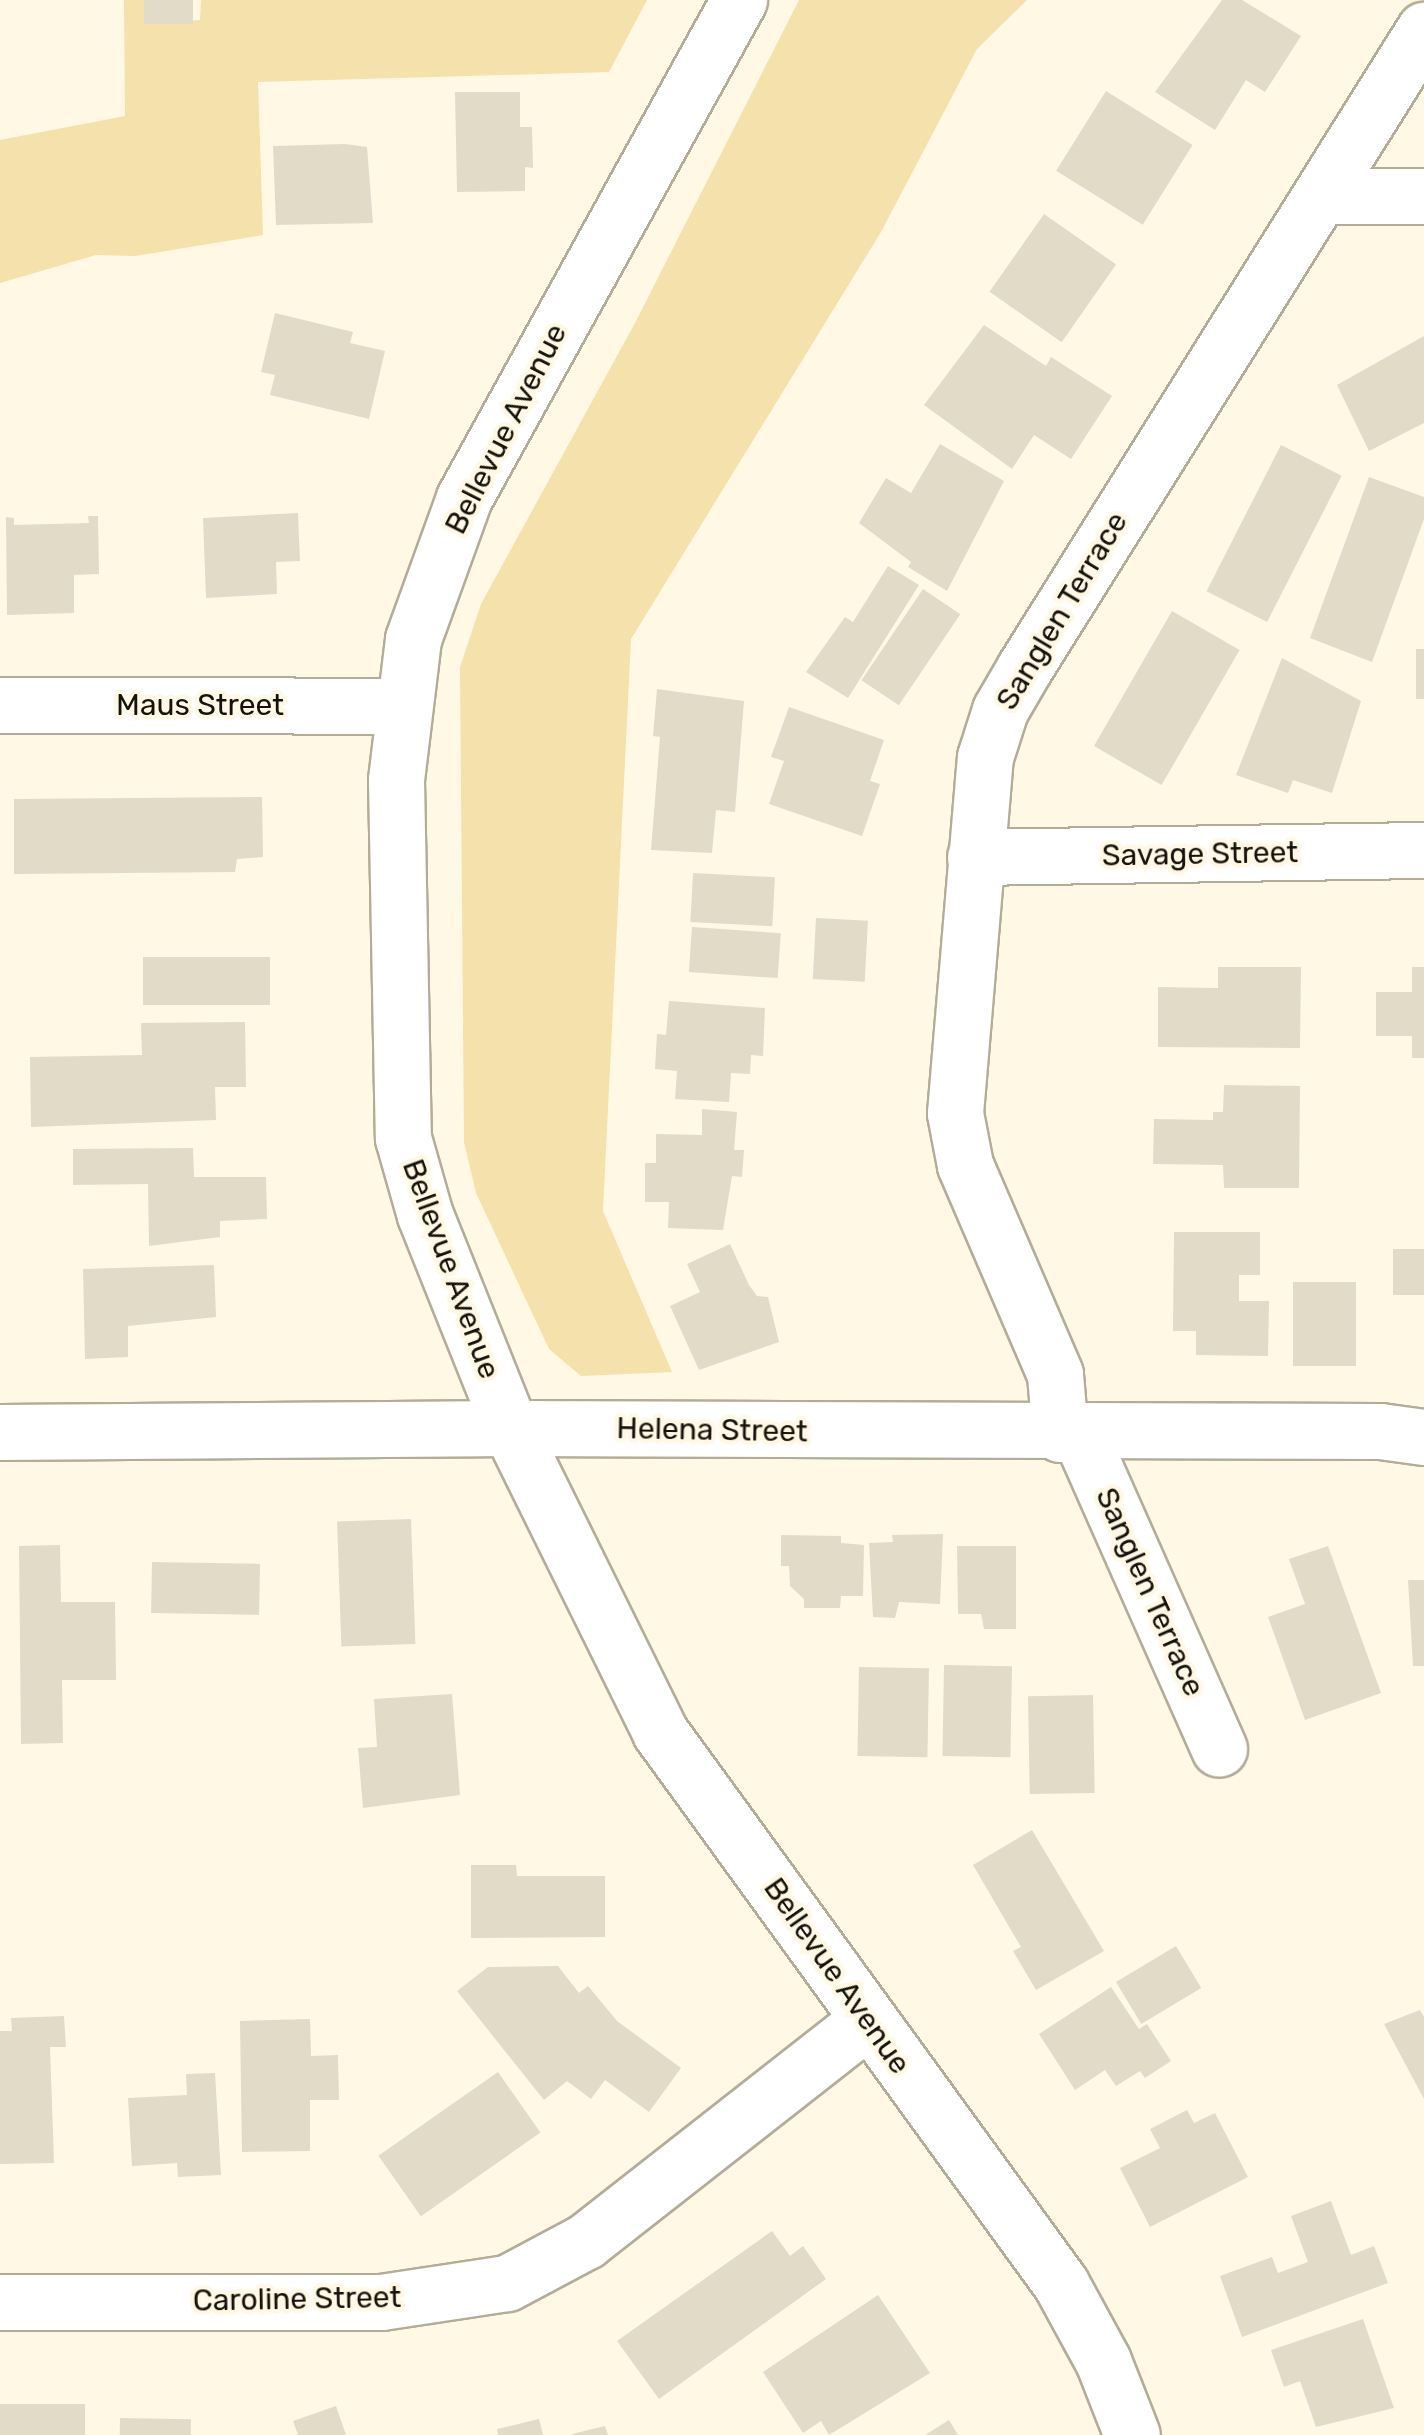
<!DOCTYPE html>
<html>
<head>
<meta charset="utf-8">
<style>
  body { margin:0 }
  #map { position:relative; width:1424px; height:2435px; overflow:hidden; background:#fff8e4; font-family:Rubik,sans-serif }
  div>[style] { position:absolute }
  .green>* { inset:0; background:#f4e1ac }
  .building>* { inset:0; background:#e1dbc7; transform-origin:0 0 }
  .roads { filter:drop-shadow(2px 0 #b3ac99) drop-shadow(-2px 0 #b3ac99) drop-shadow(0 2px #b3ac99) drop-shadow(0 -2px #b3ac99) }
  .minor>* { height:55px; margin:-27.5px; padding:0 27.5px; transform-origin:27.5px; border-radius:27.5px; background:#fff }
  span { translate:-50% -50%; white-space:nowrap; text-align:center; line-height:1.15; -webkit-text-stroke:9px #fff8e4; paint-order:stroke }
  .street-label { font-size:30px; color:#14120b }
</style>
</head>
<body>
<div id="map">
  <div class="green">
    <i style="clip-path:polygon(124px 0,144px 0,145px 24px,200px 20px,201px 0,647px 0,609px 72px,258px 82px,263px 235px,135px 256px,96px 255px,0 283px,0 140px,125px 116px)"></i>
    <i style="clip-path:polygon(799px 0,1027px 0,977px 49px,881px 232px,631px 639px,603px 1211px,672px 1372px,581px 1376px,549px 1349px,476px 1193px,464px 1142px,460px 667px,481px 604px,635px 323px)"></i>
  </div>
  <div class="building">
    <i style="left:144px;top:0;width:49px;height:24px"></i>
    <i style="clip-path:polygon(1222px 0,1242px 0,1301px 36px,1265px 92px,1246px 80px,1215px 130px,1155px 92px)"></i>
    <i style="left:1106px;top:91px;width:102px;height:94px;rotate:32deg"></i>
    <i style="clip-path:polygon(455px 92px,520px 92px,520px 127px,532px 127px,533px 168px,525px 167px,525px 191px,457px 192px)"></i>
    <i style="clip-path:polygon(345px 144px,367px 147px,373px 223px,276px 225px,273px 146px)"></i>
    <i style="left:1044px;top:214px;width:88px;height:95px;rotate:35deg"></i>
    <i style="clip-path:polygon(275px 313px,353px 332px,350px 343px,385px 351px,369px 419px,270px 395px,275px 375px,261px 372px)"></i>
    <i style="clip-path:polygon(984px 325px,1046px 366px,1051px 357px,1112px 396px,1071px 459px,1034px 435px,1012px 469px,924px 405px)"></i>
    <i style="clip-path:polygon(1424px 336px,1424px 423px,1369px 451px,1337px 385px)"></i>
    <i style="clip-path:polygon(940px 444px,1004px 481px,947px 591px,908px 567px,911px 562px,859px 523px,886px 478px,911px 493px)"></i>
    <i style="left:1281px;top:445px;width:68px;height:164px;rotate:27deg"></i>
    <i style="clip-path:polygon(1369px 477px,1424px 497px,1424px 519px,1372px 662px,1310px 638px)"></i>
    <i style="clip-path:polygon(298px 513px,300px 561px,276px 562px,277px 594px,206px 598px,203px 518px)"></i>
    <i style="clip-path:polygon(88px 516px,98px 516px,99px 574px,74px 575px,74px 613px,7px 615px,6px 517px,14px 518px,14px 525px,89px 523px)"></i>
    <i style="clip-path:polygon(888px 566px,919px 585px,848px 698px,806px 672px,845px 617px,853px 622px)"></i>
    <i style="left:923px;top:589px;width:45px;height:110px;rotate:34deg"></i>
    <i style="left:1172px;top:611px;width:78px;height:156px;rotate:30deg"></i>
    <i style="left:1416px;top:649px;width:8px;height:50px"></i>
    <i style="clip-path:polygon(1282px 658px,1361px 701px,1332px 793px,1293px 780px,1288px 793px,1236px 775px)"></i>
    <i style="clip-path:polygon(657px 689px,744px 701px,735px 812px,716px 810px,712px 853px,651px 850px,660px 737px,653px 736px)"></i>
    <i style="clip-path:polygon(789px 707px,884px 740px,870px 781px,880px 784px,862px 836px,769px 804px,784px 761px,771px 757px)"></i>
    <i style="clip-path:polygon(262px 797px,263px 857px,237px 859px,235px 872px,14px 874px,14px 799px)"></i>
    <i style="left:693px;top:873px;width:82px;height:49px;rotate:3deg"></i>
    <i style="left:816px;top:918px;width:52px;height:61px;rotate:3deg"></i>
    <i style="left:692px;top:927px;width:89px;height:45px;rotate:4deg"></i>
    <i style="left:143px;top:957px;width:127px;height:48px"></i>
    <i style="clip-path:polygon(1218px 967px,1301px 967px,1300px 1048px,1158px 1047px,1158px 987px,1218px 988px)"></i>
    <i style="clip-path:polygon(1412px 967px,1424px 967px,1424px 1058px,1412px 1058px,1412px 1036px,1376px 1036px,1376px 992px,1412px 992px)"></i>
    <i style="clip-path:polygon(669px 1001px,765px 1008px,763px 1056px,751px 1055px,750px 1074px,731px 1073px,729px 1102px,675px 1099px,677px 1071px,655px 1069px,657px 1034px,666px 1035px)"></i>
    <i style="clip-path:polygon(245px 1022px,246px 1087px,215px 1087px,216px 1120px,31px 1127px,30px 1057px,142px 1055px,141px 1023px)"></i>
    <i style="clip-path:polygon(1224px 1085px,1300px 1086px,1299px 1188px,1224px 1188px,1223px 1165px,1153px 1164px,1154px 1119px,1213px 1120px,1213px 1112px,1223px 1112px)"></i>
    <i style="clip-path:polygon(702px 1109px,737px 1112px,734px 1150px,744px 1150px,742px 1177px,732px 1176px,723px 1230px,668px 1228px,669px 1202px,645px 1202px,645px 1163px,656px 1163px,656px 1134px,702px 1135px)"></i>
    <i style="clip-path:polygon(193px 1148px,194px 1177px,266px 1177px,267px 1219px,220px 1221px,220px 1237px,149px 1246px,148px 1184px,73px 1185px,73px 1149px)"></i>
    <i style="clip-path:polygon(1174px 1232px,1260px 1232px,1260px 1275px,1239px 1275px,1239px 1301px,1269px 1301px,1268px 1356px,1196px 1355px,1196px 1331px,1173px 1331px)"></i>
    <i style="clip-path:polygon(730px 1244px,749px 1285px,757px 1296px,768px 1297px,779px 1342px,699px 1370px,670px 1306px,700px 1292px,687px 1264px)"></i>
    <i style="left:1393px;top:1249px;width:31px;height:46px"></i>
    <i style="clip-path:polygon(214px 1265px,216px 1317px,128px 1326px,128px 1357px,85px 1359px,83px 1269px)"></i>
    <i style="left:1293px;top:1282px;width:63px;height:84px"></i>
    <i style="left:411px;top:1519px;width:125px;height:74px;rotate:88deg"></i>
    <i style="clip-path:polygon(943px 1534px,940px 1604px,899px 1602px,895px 1618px,873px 1617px,869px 1543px,893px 1542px,892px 1535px)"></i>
    <i style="clip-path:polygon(781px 1535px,841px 1536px,841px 1543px,864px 1545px,863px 1596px,841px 1596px,840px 1608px,804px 1608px,804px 1599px,790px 1586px,789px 1566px,781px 1566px)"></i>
    <i style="clip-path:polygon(60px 1545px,61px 1602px,115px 1602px,116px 1680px,62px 1680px,63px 1743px,21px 1744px,19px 1546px)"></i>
    <i style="clip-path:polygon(957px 1546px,1016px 1546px,1016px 1629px,984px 1629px,981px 1614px,958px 1614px)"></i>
    <i style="clip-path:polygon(1328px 1546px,1381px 1693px,1305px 1720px,1268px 1617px,1305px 1604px,1289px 1559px)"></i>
    <i style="left:152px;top:1562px;width:108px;height:51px;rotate:1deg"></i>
    <i style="clip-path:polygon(1408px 1580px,1424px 1580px,1424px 1666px,1413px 1666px)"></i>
    <i style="left:944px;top:1665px;width:68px;height:91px;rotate:1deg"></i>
    <i style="left:859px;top:1667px;width:70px;height:89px;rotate:1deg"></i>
    <i style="clip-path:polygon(452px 1694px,460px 1795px,363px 1808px,358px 1748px,377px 1747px,374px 1699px)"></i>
    <i style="left:1093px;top:1695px;width:98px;height:65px;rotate:89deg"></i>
    <i style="clip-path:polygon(1032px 1830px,1104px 1951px,1036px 1990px,1013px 1951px,1021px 1947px,973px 1865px)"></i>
    <i style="clip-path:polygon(471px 1865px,516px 1865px,517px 1876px,605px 1876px,605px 1937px,471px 1938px)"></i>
    <i style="left:1176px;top:1946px;width:49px;height:70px;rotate:59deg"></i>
    <i style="clip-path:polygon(558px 1966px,579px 1993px,588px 1986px,617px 2021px,681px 2068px,649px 2112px,605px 2080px,591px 2099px,567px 2081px,544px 2100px,457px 1991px,488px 1967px)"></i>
    <i style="clip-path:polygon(1111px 1987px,1139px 2029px,1147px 2024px,1171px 2061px,1145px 2078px,1140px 2071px,1116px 2086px,1105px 2070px,1075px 2090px,1039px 2034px)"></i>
    <i style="clip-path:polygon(1420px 2010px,1424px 2017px,1424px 2099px,1384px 2024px)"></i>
    <i style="clip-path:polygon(64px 2016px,66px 2047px,50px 2047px,54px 2163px,0 2164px,0 2031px,12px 2031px,11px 2018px)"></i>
    <i style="clip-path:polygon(310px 2019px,311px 2056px,338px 2055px,339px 2100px,310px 2100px,310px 2151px,242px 2152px,240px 2021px)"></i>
    <i style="left:498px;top:2072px;width:74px;height:146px;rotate:55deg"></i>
    <i style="clip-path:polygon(215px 2073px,221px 2175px,178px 2177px,177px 2163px,132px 2166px,128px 2098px,187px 2095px,186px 2074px)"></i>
    <i style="clip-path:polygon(1187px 2110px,1194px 2123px,1215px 2113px,1248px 2177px,1150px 2227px,1120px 2168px,1160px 2148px,1150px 2129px)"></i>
    <i style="clip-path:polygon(1331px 2201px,1351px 2255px,1374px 2246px,1388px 2283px,1242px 2337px,1220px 2276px,1272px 2257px,1278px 2273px,1308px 2262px,1291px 2216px)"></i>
    <i style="clip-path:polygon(772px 2231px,790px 2256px,803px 2246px,826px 2279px,659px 2399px,617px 2341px)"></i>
    <i style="clip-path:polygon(878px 2295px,930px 2373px,829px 2435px,821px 2421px,803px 2433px,763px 2372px)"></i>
    <i style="clip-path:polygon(1363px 2319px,1394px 2408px,1316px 2427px,1300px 2381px,1284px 2387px,1271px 2350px)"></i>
    <i style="left:85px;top:2404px;width:31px;height:85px;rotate:90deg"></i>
    <i style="clip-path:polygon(336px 2406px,346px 2435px,298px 2435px,293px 2421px)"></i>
    <i style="left:120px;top:2418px;width:71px;height:17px;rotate:1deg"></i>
    <i style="clip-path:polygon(539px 2419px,543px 2435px,498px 2435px,497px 2429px)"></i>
    <i style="clip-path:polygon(949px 2420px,958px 2435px,925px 2435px)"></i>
    <i style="clip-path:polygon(605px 2426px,608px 2435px,573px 2435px,572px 2434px)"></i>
  </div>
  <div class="roads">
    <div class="minor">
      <i style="left:739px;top:0;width:569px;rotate:118.91deg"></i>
      <i style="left:464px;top:498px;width:150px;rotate:109.9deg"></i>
      <i style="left:413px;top:639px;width:142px;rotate:96.9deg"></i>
      <i style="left:396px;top:780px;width:358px;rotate:88.9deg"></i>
      <i style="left:403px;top:1138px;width:80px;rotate:74.1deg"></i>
      <i style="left:425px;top:1215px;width:229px;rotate:68.2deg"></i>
      <i style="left:510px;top:1428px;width:339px;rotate:63.7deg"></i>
      <i style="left:660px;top:1732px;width:682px;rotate:54deg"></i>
      <i style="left:1061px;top:2284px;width:88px;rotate:61.4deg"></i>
      <i style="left:1103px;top:2361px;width:79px;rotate:68.6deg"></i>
      <i style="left:1321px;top:196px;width:103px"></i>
      <i style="left:0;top:705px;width:401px;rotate:0.1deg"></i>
      <i style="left:975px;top:857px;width:449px;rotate:-0.9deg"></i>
      <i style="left:0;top:1432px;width:510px;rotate:-0.45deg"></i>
      <i style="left:510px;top:1428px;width:870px;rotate:0.2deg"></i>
      <i style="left:1380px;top:1431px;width:44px;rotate:7.8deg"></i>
      <i style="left:1060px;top:1434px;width:60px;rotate:-94.8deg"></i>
      <i style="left:1055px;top:1374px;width:228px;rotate:-113.3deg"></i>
      <i style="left:965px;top:1165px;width:53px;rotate:-100.9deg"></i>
      <i style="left:955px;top:1113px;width:357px;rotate:-85.2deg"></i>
      <i style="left:985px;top:757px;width:49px;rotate:-72.3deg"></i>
      <i style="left:1000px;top:710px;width:50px;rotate:-59.8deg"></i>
      <i style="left:1025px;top:667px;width:752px;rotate:-57.94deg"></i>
      <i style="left:1080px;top:1435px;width:343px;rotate:66.1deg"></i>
      <i style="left:0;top:2302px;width:381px"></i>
      <i style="left:381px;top:2302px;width:127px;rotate:-8.6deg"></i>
      <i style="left:507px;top:2283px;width:89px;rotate:-28deg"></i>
      <i style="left:586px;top:2241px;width:357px;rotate:-38.1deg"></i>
    </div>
  </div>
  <div class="street-label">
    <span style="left:506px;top:429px;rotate:-63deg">Bellevue Avenue</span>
    <span style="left:1062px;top:611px;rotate:-59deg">Sanglen Terrace</span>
    <span style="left:200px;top:705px">Maus Street</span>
    <span style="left:1200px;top:854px;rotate:-1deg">Savage Street</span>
    <span style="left:451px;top:1269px;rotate:70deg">Bellevue Avenue</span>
    <span style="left:712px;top:1430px;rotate:1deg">Helena Street</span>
    <span style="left:1150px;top:1592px;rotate:66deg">Sanglen Terrace</span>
    <span style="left:837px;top:1976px;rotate:55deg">Bellevue Avenue</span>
    <span style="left:297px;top:2299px;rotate:-1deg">Caroline Street</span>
  </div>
</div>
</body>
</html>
